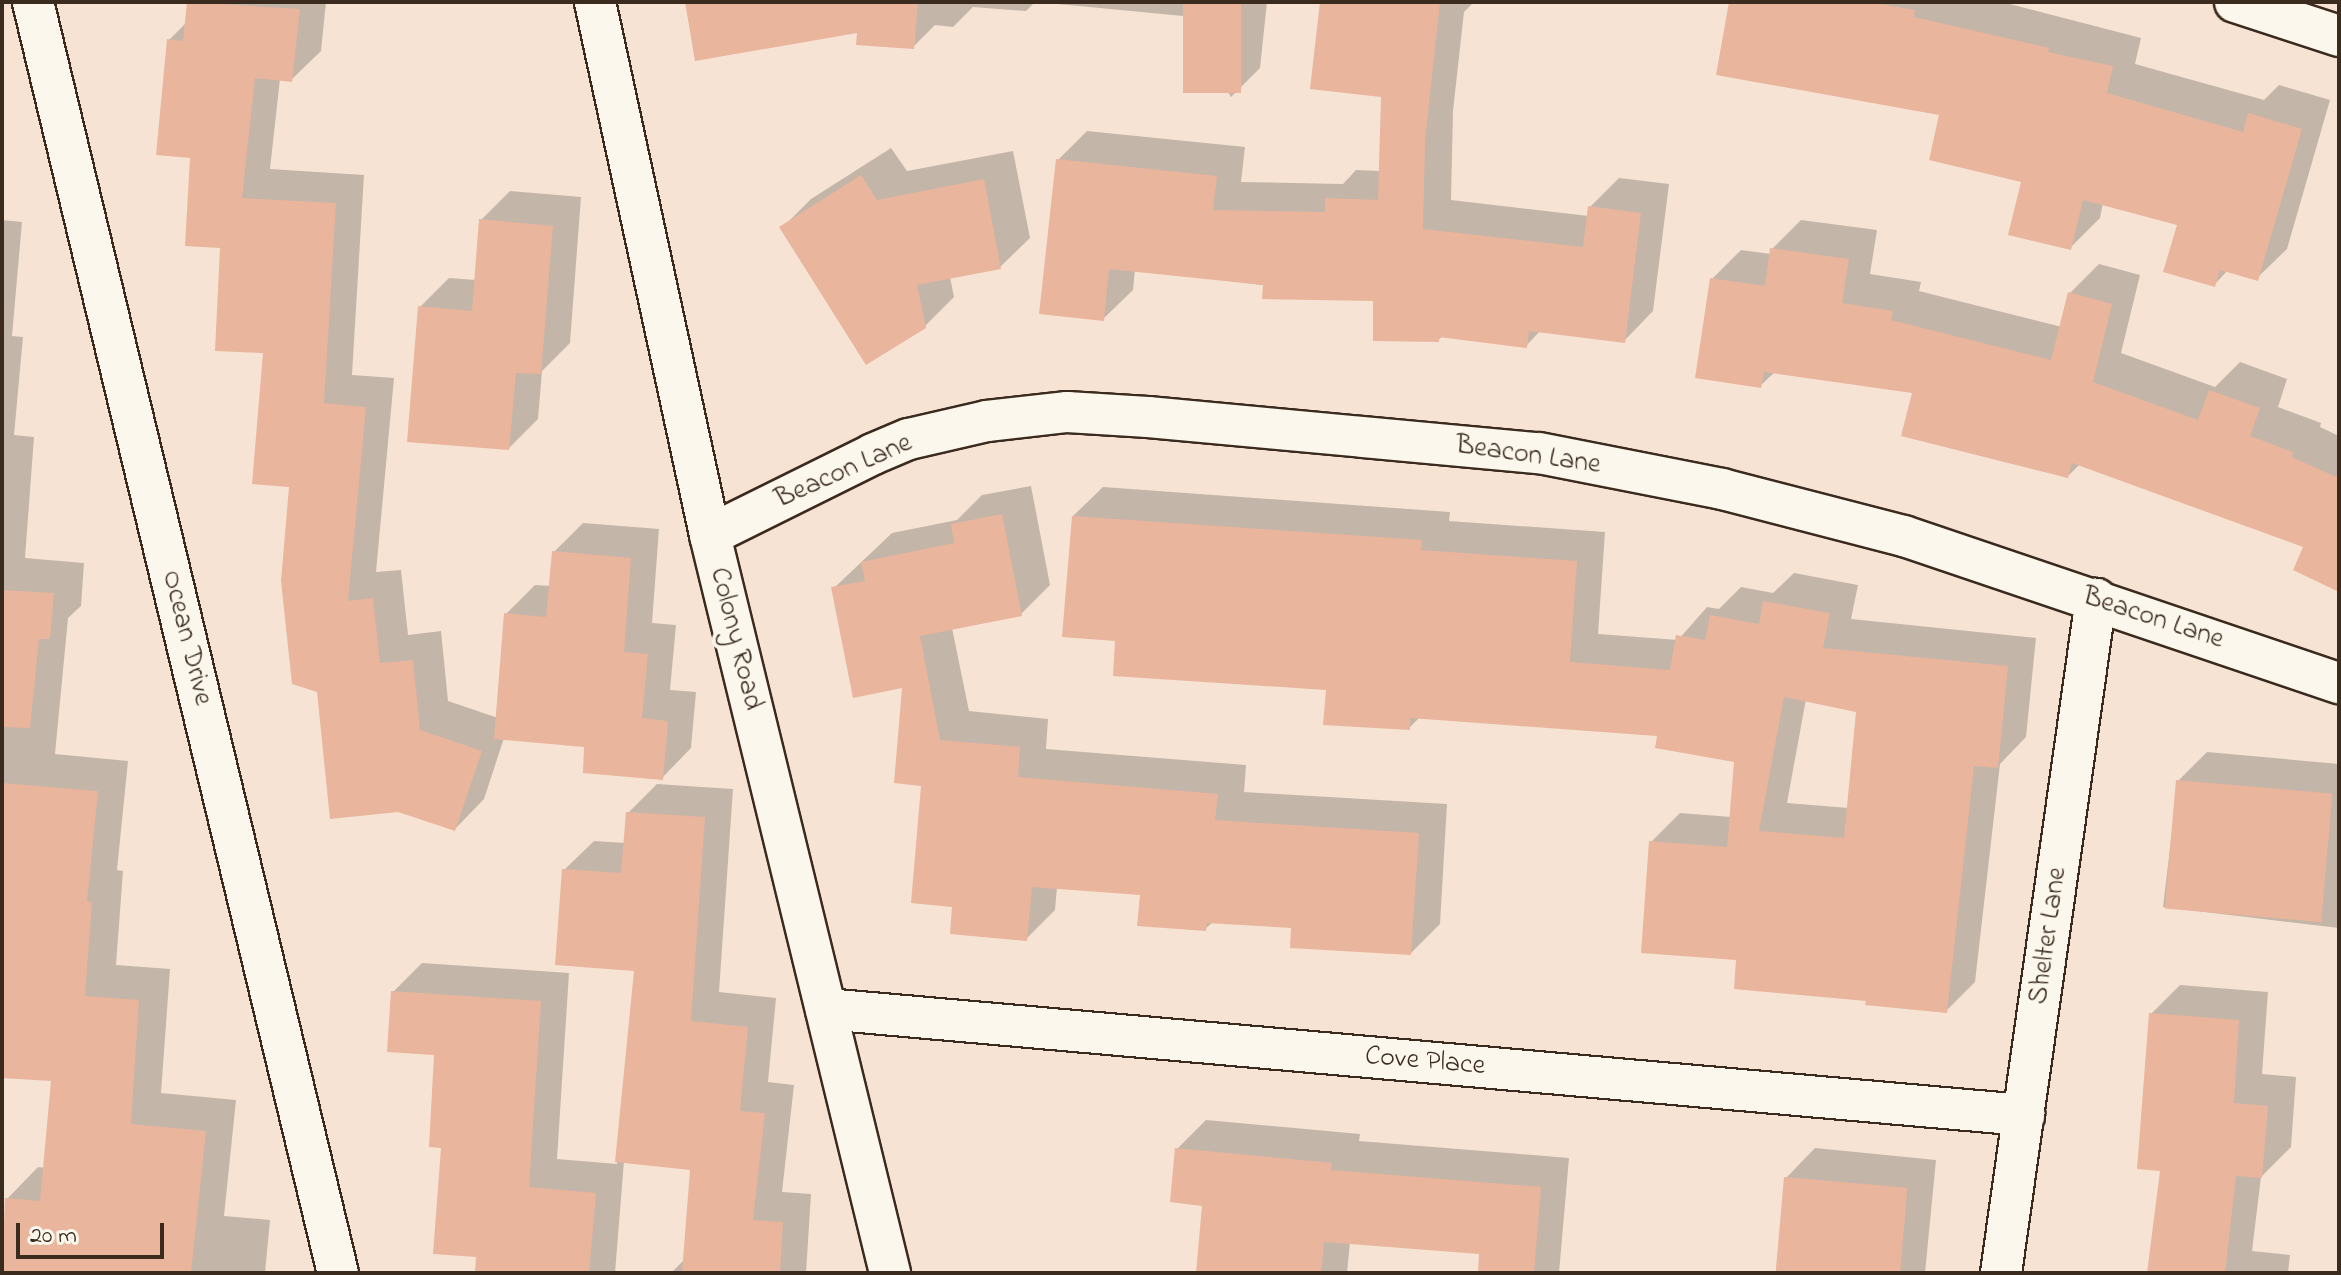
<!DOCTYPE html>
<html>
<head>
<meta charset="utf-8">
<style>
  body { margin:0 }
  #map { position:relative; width:2341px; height:1275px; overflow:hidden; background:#f6e3d4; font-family:"Indie Flower",sans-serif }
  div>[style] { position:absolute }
  .shadow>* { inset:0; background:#0003 }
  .building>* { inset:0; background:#e9b59c; transform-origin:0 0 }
  .roads { filter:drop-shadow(2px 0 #3b2a1e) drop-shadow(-2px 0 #3b2a1e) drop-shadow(0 2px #3b2a1e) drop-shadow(0 -2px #3b2a1e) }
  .street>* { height:40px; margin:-20px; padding:0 20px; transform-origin:20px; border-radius:20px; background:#fbf7ec }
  span { translate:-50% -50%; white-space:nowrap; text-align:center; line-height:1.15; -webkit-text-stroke:8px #fbf7ec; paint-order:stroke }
  .street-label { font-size:28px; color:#3b2a1e }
  .frame { position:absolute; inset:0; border:4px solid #3b2a1e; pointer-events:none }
  .scale { position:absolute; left:16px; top:1223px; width:148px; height:36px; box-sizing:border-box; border:4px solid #3b2a1e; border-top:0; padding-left:10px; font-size:24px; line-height:28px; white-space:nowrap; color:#3b2a1e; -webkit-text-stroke:6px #fbf7ec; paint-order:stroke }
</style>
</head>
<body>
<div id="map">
  <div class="shadow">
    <i style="clip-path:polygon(189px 2px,326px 2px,321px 51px,291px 80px,280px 79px,270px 169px,364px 175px,352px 375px,394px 378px,376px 572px,401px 570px,408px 635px,441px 631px,448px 701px,498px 718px,506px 614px,535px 585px,551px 586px,554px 552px,583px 523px,659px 529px,652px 623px,676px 625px,670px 690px,696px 692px,691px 748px,662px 778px,586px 745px,504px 738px,484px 799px,455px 829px,318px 690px,292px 485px,265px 352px,222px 246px,192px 156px,169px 40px,187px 22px)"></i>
    <i style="clip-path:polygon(687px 2px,1035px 2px,1026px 11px,973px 7px,953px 27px,935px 25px,913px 47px,859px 31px)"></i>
    <i style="clip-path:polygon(1037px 2px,1267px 2px,1260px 68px,1231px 97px,1183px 16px)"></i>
    <i style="clip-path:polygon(1322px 2px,1474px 2px,1464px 12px,1453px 111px,1451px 200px,1589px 216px,1590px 207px,1619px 178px,1669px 184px,1653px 311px,1624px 341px,1541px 330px,1526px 346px,1443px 336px,1438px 340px,1375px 299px,1135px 269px,1133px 290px,1103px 319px,1058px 160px,1087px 131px,1245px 147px,1241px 182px,1343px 184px,1356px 170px,1381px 171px,1383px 95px)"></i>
    <i style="clip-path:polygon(1731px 2px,2002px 2px,2141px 38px,2135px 64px,2264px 100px,2279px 85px,2330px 100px,2287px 249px,2257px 278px,2228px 270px,2214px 285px,2180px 224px,2103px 203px,2100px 218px,2071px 247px,2023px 180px,1941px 114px)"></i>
    <i style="clip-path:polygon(891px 148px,907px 171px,1013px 151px,1030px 238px,1000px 267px,950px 277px,954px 297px,925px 326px,782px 228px,811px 199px)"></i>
    <i style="clip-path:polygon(510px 191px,581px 197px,570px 343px,542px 371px,538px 419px,509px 448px,420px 307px,449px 278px,476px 280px,481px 220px)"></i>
    <i style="clip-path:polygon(2px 220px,22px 222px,12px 336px,23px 337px,14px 435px,34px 437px,25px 558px,84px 563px,81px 606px,68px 618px,55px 754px,128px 761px,117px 870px,123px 871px,116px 965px,170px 969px,161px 1093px,236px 1100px,224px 1216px,270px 1220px,265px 1273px,2px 1273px,7px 1199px,38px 1167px,45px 1168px,53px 1080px,2px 1076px)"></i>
    <i style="clip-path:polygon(1801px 220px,1877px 230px,1870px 274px,1921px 282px,1919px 291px,2062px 327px,2070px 293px,2099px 264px,2140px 275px,2121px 353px,2215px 387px,2240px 362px,2287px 379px,2278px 407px,2321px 423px,2320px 427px,2339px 436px,2339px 589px,2306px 545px,2080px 464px,2068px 476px,1914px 392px,1775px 372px,1760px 386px,1712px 279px,1741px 250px,1771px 254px,1772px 249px)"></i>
    <i style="clip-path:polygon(1031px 486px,1050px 585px,1021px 614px,952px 628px,969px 711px,1048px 719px,1046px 749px,1246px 765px,1244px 792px,1447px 804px,1440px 924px,1411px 953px,1293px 926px,1214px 921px,1205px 929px,1142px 893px,1057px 887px,1055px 910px,1026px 939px,954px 905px,923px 784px,905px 686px,834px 588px,892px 533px,957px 520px,982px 495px)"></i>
    <i style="clip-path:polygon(evenodd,1103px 487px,1450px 512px,1449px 521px,1605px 532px,1598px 634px,1678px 640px,1707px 607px,1719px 609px,1741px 587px,1773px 593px,1794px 573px,1858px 585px,1851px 619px,2036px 638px,2026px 737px,2000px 764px,1975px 982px,1946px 1011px,1868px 999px,1738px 958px,1651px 842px,1680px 813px,1731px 817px,1736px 761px,1660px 735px,1420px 717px,1409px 728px,1328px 688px,1118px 639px,1073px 516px,1103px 487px,1806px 699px,1858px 710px,1849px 808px,1787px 803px,1806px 699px)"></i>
    <i style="clip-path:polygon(2207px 752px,2339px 764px,2339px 928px,2163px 907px,2178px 781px)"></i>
    <i style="clip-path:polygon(657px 784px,733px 789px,719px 992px,776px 998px,768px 1082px,794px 1085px,782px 1192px,811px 1194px,806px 1273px,671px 1273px,686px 1258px,692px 1168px,624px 1161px,615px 1273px,477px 1273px,478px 1255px,444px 1146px,436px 1054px,393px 992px,422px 963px,569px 973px,557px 1159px,617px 1164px,636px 969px,564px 870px,594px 841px,626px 843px,628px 813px)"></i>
    <i style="clip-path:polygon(2180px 985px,2268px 992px,2262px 1074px,2296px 1077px,2291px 1147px,2261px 1177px,2252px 1251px,2290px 1255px,2288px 1273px,2149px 1273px,2162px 1169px,2151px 1014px)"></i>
    <i style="clip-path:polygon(1206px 1120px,1360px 1134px,1359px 1141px,1569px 1158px,1559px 1273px,1480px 1273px,1481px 1252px,1350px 1242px,1347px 1273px,1198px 1273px,1204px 1204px,1177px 1149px)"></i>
    <i style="clip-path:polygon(1815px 1148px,1936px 1160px,1925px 1273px,1776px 1273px,1786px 1178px)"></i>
  </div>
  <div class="building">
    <i style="clip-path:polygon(187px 2px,300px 9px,292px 82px,255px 78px,242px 198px,336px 203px,324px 403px,366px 407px,348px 601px,373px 598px,380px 663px,413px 660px,420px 730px,482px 751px,455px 831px,398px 812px,330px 819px,317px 692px,292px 684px,281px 581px,289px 487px,252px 484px,263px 353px,215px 351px,220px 248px,185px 246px,190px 158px,156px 155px,167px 39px,183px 41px)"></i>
    <i style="clip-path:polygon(685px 2px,918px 2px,914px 49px,856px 45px,857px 33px,695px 61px)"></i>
    <i style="left:1183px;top:2px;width:58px;height:91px"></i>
    <i style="clip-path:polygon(1320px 2px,1440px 2px,1425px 141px,1423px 229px,1583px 247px,1588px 206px,1641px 213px,1625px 343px,1529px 331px,1527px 348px,1439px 337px,1439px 342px,1373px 341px,1373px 301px,1262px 299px,1263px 285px,1109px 269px,1104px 321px,1039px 314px,1056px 159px,1217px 176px,1213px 210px,1325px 212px,1325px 198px,1378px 200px,1381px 97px,1310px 89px)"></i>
    <i style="clip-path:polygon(1729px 2px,1868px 2px,1915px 10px,1914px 17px,2049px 48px,2048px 52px,2113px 66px,2107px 93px,2243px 132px,2248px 113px,2302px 129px,2258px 281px,2220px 270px,2215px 287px,2163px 272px,2177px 225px,2083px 200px,2071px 250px,2008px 235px,2021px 182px,1929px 160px,1939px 115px,1716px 75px)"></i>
    <i style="clip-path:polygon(861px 175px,877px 200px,984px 179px,1001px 269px,917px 285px,926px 328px,866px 365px,779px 227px)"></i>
    <i style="clip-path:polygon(479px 219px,553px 226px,541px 374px,516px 373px,509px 450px,407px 442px,418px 306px,472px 311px)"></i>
    <i style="clip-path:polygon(1770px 248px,1849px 259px,1842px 303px,1893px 311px,1891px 320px,2051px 360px,2068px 292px,2112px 304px,2093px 382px,2198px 420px,2209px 390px,2260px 408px,2250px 436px,2293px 452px,2292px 457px,2336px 477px,2339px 469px,2339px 592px,2293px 570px,2303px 547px,2072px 463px,2068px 478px,1901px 436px,1912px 393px,1764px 372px,1761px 388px,1695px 378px,1710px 278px,1765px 286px)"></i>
    <i style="clip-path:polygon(1002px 514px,1022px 616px,920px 636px,940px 740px,1020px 747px,1018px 777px,1218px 794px,1215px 820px,1419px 833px,1411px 955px,1290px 948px,1291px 928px,1207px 923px,1206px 931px,1137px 926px,1140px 895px,1032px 887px,1027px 941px,950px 934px,952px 907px,911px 903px,921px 786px,894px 783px,902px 688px,853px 698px,831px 587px,865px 581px,861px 562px,954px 543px,951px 524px)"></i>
    <i style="clip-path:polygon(evenodd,1072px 516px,1422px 540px,1421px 550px,1577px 561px,1570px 662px,1670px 670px,1676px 635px,1705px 640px,1710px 615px,1759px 624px,1763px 601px,1830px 613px,1823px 648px,2008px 666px,1998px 768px,1974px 766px,1947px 1013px,1865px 1005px,1866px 1001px,1734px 989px,1736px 960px,1641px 953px,1649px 841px,1727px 847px,1734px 762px,1655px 748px,1657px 736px,1410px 718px,1410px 730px,1323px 725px,1326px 690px,1113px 676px,1115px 641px,1062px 637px,1072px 516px,1784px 697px,1856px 712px,1844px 838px,1759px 831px,1784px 697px)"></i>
    <i style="clip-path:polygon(552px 551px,631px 558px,624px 652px,648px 654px,642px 718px,668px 721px,663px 780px,583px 773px,584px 747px,494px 739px,504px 613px,546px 617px)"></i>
    <i style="clip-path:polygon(2px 590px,54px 593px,50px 639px,39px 639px,30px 728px,2px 727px)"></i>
    <i style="left:2176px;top:780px;width:157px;height:129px;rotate:5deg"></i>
    <i style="clip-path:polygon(2px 783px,98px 791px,87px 901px,92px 902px,85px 996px,139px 1000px,131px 1124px,206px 1131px,191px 1273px,2px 1273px,5px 1198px,40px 1201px,51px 1081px,2px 1078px)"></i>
    <i style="clip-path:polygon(626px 812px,705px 817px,691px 1021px,748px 1027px,740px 1111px,765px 1113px,753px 1220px,783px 1222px,780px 1273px,682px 1273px,690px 1170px,615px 1162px,634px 971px,555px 965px,562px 869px,621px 873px)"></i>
    <i style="clip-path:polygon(391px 991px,541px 1001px,529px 1187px,596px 1193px,589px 1273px,475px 1273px,476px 1257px,433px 1254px,441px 1148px,429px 1147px,434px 1055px,387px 1052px)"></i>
    <i style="clip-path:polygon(2149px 1013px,2239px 1020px,2234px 1103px,2268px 1106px,2262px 1178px,2236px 1176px,2225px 1273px,2147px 1273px,2160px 1171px,2137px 1169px)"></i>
    <i style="clip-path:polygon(1175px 1148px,1332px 1163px,1331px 1170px,1541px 1187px,1534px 1273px,1478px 1273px,1479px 1254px,1324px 1242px,1321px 1273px,1196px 1273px,1202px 1206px,1170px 1202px)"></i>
    <i style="left:1784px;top:1177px;width:124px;height:97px;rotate:5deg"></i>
  </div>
  <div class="roads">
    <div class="street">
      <i style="left:33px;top:2px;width:1307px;rotate:76.51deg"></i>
      <i style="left:595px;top:2px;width:545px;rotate:77.82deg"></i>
      <i style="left:710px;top:535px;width:760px;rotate:76.29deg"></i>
      <i style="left:2235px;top:2px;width:109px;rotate:18.1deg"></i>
      <i style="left:710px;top:535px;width:182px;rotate:-26.4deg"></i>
      <i style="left:873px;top:454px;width:39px;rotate:-23deg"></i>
      <i style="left:909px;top:439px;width:80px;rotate:-13deg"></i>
      <i style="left:987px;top:421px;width:81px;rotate:-6.4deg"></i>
      <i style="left:1067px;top:412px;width:81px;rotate:3.5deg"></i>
      <i style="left:1148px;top:417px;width:393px;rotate:5.3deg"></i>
      <i style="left:1539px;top:453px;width:187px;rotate:11.1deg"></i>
      <i style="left:1722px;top:489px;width:188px;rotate:14.5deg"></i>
      <i style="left:1904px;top:536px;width:459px;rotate:18.7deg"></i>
      <i style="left:826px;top:1009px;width:1203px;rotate:5.06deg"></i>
      <i style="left:2001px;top:1273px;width:681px;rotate:-81.98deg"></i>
    </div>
  </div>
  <div class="street-label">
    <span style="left:1528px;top:456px;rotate:8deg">Beacon Lane</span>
    <span style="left:844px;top:472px;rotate:-24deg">Beacon Lane</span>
    <span style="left:2153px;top:619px;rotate:18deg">Beacon Lane</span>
    <span style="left:186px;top:638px;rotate:76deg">Ocean Drive</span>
    <span style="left:735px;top:639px;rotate:76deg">Colony Road</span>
    <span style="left:2049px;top:936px;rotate:-82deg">Shelter Lane</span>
    <span style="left:1425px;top:1062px;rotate:5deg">Cove Place</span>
  </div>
  <div class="frame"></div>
  <div class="scale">20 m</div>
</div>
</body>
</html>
